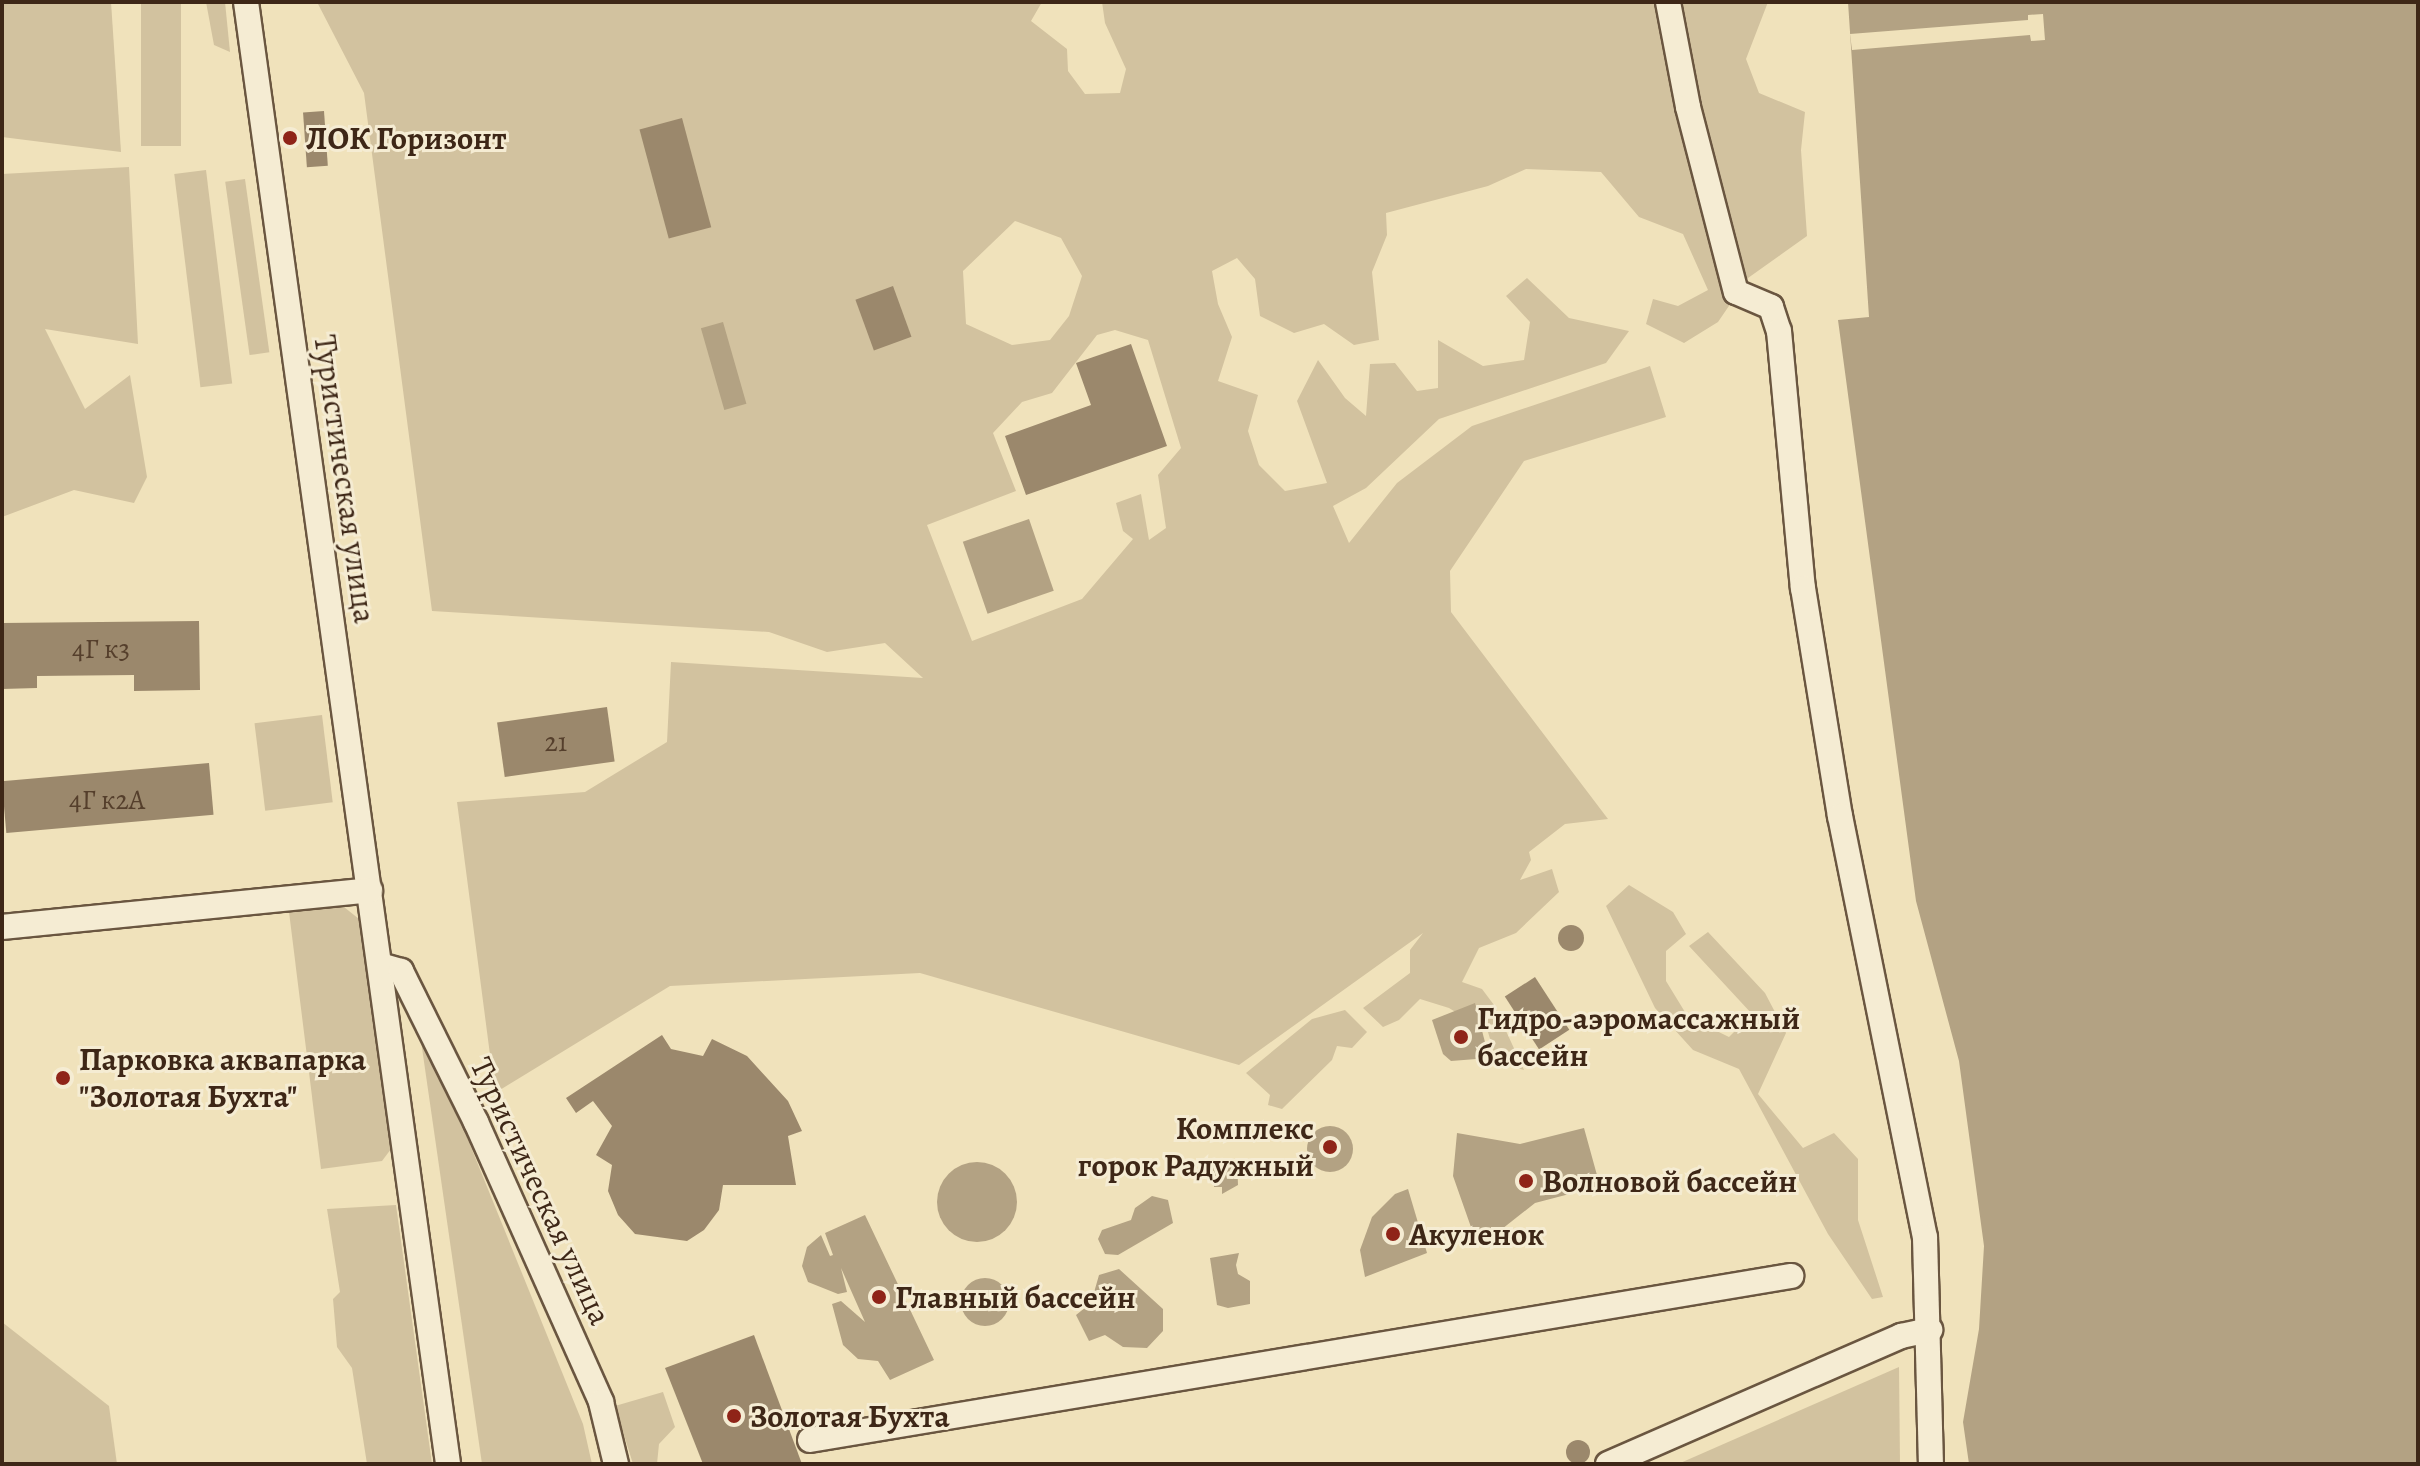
<!DOCTYPE html>
<html>
<head>
<meta charset="utf-8">
<style>
  body { margin:0 }
  #map { position:relative; width:2420px; height:1466px; overflow:hidden; background:#f0e2bb; font-family:Alegreya,serif }
  div>[style] { position:absolute }
  .green>* { inset:0; background:#d2c29f; transform-origin:0 0 }
  .water>* { inset:0; background:#b3a283; transform-origin:0 0 }
  .round { border-radius:50% }
  .pier>* { inset:0; background:#f0e2bb }
  .building>* { inset:0; background:#9b886c; transform-origin:0 0 }
  .roads { filter:drop-shadow(2px 0 #6a5640) drop-shadow(-2px 0 #6a5640) drop-shadow(0 2px #6a5640) drop-shadow(0 -2px #6a5640) }
  .minor>* { height:24px; margin:-12px; padding:0 12px; transform-origin:12px; border-radius:12px; background:#f5ecd3 }
  .dots>* { width:22px; height:22px; translate:-50% -50%; box-sizing:border-box; border:4px solid #f5ecd3; border-radius:50% }
  span { translate:-50% -50%; white-space:nowrap; text-align:center; line-height:1.15; -webkit-text-stroke:6px #f5ecd3; paint-order:stroke }
  .number-label { font-size:28px; color:#553f2c }
  .number-label span { -webkit-text-stroke-width:0 }
  .poi-label { font-size:32px; color:#3e2717; font-weight:700 }
  .left { translate:0 -50%; text-align:left }
  .right { translate:-100% -50%; text-align:right }
  .street-label { font-size:32px; color:#3e2717 }
  .frame { position:absolute; inset:0; border:4px solid #3e2717; pointer-events:none }
</style>
</head>
<body>
<div id="map">
  <div class="green">
    <i style="clip-path:polygon(2px 2px,111px 2px,121px 152px,2px 137px)"></i>
    <i style="left:141px;top:2px;width:40px;height:144px"></i>
    <i style="clip-path:polygon(206px 2px,225px 2px,230px 52px,214px 45px)"></i>
    <i style="clip-path:polygon(evenodd,317px 2px,1042px 2px,1031px 21px,1067px 49px,1068px 71px,1085px 94px,1120px 93px,1126px 69px,1105px 23px,1102px 2px,1768px 2px,1746px 59px,1759px 93px,1805px 112px,1801px 150px,1807px 236px,1748px 278px,1718px 322px,1684px 343px,1646px 324px,1653px 299px,1678px 306px,1708px 290px,1683px 234px,1639px 217px,1601px 172px,1526px 169px,1488px 186px,1386px 213px,1387px 235px,1372px 272px,1379px 340px,1354px 345px,1324px 324px,1294px 333px,1260px 316px,1255px 279px,1237px 258px,1212px 271px,1218px 304px,1232px 337px,1218px 381px,1258px 395px,1248px 431px,1259px 465px,1285px 491px,1327px 483px,1297px 401px,1318px 360px,1345px 398px,1366px 416px,1370px 364px,1395px 363px,1417px 391px,1438px 388px,1438px 340px,1483px 366px,1524px 360px,1530px 322px,1506px 296px,1527px 278px,1569px 318px,1629px 331px,1606px 363px,1439px 419px,1366px 488px,1333px 506px,1349px 543px,1397px 483px,1472px 426px,1650px 366px,1666px 417px,1524px 461px,1450px 571px,1451px 612px,1608px 819px,1565px 824px,1529px 852px,1531px 860px,1520px 880px,1552px 869px,1559px 892px,1516px 933px,1479px 948px,1462px 982px,1482px 989px,1494px 1005px,1524px 1070px,1497px 1063px,1488px 1032px,1449px 1008px,1420px 999px,1399px 1020px,1383px 1027px,1363px 1008px,1410px 973px,1410px 950px,1423px 933px,1239px 1065px,920px 973px,670px 986px,495px 1093px,457px 802px,585px 792px,667px 742px,671px 662px,923px 678px,885px 643px,827px 652px,769px 632px,432px 611px,364px 93px,317px 2px,1015px 221px,1061px 238px,1082px 276px,1069px 316px,1050px 340px,1012px 345px,966px 324px,963px 271px,1015px 221px,317px 2px,1115px 330px,1148px 340px,1181px 448px,1158px 475px,1166px 528px,1149px 540px,1141px 494px,1116px 503px,1123px 531px,1133px 539px,1082px 599px,972px 641px,927px 525px,1016px 491px,993px 433px,1022px 402px,1052px 393px,1097px 335px,1115px 330px)"></i>
    <i style="clip-path:polygon(129px 167px,138px 344px,45px 329px,85px 409px,130px 375px,147px 477px,134px 503px,74px 490px,2px 517px,2px 174px)"></i>
    <i style="left:206px;top:170px;width:215px;height:32px;rotate:83deg"></i>
    <i style="left:245px;top:179px;width:175px;height:20px;rotate:82deg"></i>
    <i style="left:322px;top:715px;width:88px;height:68px;rotate:83deg"></i>
    <i style="clip-path:polygon(1629px 885px,1673px 912px,1686px 934px,1666px 951px,1666px 981px,1688px 1017px,1729px 1037px,1752px 1014px,1689px 946px,1708px 932px,1765px 993px,1786px 1033px,1758px 1094px,1803px 1148px,1834px 1133px,1858px 1159px,1858px 1220px,1883px 1297px,1872px 1299px,1828px 1234px,1739px 1069px,1693px 1050px,1655px 1008px,1606px 906px)"></i>
    <i style="clip-path:polygon(344px 907px,359px 919px,391px 1149px,382px 1161px,321px 1169px,289px 912px)"></i>
    <i style="clip-path:polygon(1345px 1010px,1367px 1032px,1352px 1048px,1337px 1046px,1332px 1060px,1282px 1109px,1268px 1105px,1270px 1095px,1246px 1073px,1312px 1019px)"></i>
    <i style="clip-path:polygon(421px 1041px,428px 1041px,583px 1424px,592px 1464px,482px 1464px)"></i>
    <i style="clip-path:polygon(396px 1205px,432px 1464px,367px 1464px,352px 1368px,337px 1347px,333px 1299px,340px 1292px,327px 1209px)"></i>
    <i style="clip-path:polygon(2px 1322px,109px 1406px,117px 1464px,2px 1464px)"></i>
    <i style="clip-path:polygon(1899px 1367px,1900px 1464px,1678px 1464px)"></i>
    <i style="clip-path:polygon(663px 1392px,675px 1427px,659px 1444px,657px 1464px,633px 1464px,615px 1406px)"></i>
  </div>
  <div class="water">
    <i style="clip-path:polygon(1848px 2px,2418px 2px,2418px 1464px,1969px 1464px,1963px 1422px,1979px 1329px,1984px 1246px,1959px 1061px,1916px 901px,1838px 320px,1869px 317px)"></i>
    <i style="left:723px;top:322px;width:85px;height:23px;rotate:74deg"></i>
    <i style="left:1029px;top:519px;width:76px;height:70px;rotate:71deg"></i>
    <i style="clip-path:polygon(1475px 1003px,1489px 1058px,1451px 1061px,1443px 1054px,1432px 1020px)"></i>
    <i class="round" style="left:1307px;top:1126px;width:46px;height:46px"></i>
    <i style="clip-path:polygon(1584px 1128px,1600px 1186px,1535px 1203px,1483px 1244px,1472px 1230px,1453px 1176px,1457px 1133px,1520px 1144px)"></i>
    <i style="clip-path:polygon(1237px 1161px,1238px 1185px,1222px 1194px,1222px 1187px,1214px 1187px,1213px 1162px)"></i>
    <i class="round" style="left:937px;top:1162px;width:80px;height:80px"></i>
    <i style="clip-path:polygon(1408px 1189px,1427px 1253px,1365px 1277px,1360px 1250px,1372px 1217px,1395px 1194px)"></i>
    <i style="clip-path:polygon(1152px 1196px,1168px 1200px,1173px 1223px,1118px 1255px,1105px 1254px,1098px 1239px,1102px 1230px,1131px 1220px,1135px 1208px)"></i>
    <i style="clip-path:polygon(865px 1215px,934px 1360px,890px 1380px,878px 1361px,858px 1359px,843px 1345px,832px 1304px,841px 1301px,865px 1322px,841px 1268px,847px 1292px,838px 1294px,808px 1282px,802px 1266px,807px 1247px,821px 1235px,830px 1256px,833px 1255px,825px 1233px)"></i>
    <i style="clip-path:polygon(1239px 1253px,1236px 1265px,1238px 1274px,1250px 1281px,1250px 1304px,1228px 1308px,1217px 1305px,1210px 1258px)"></i>
    <i style="clip-path:polygon(1119px 1269px,1163px 1309px,1163px 1331px,1147px 1348px,1123px 1347px,1105px 1335px,1089px 1341px,1076px 1315px,1091px 1303px,1099px 1275px)"></i>
    <i class="round" style="left:961px;top:1278px;width:48px;height:48px"></i>
  </div>
  <div class="pier">
    <i style="clip-path:polygon(2043px 14px,2045px 40px,2031px 41px,2030px 35px,1852px 50px,1850px 34px,2028px 20px,2028px 15px)"></i>
  </div>
  <div class="building">
    <i style="left:324px;top:111px;width:55px;height:21px;rotate:86deg"></i>
    <i style="left:682px;top:118px;width:113px;height:44px;rotate:75deg"></i>
    <i style="left:893px;top:286px;width:54px;height:40px;rotate:70deg"></i>
    <i style="clip-path:polygon(1131px 344px,1167px 446px,1026px 495px,1005px 436px,1091px 405px,1076px 363px)"></i>
    <i style="clip-path:polygon(199px 621px,200px 690px,134px 691px,134px 675px,37px 676px,37px 688px,2px 689px,2px 623px)"></i>
    <i style="left:607px;top:707px;width:55px;height:111px;rotate:82deg"></i>
    <i style="left:209px;top:763px;width:52px;height:208px;rotate:85deg"></i>
    <i class="round" style="left:1558px;top:925px;width:26px;height:26px"></i>
    <i style="left:1535px;top:977px;width:63px;height:36px;rotate:57deg"></i>
    <i style="clip-path:polygon(662px 1035px,671px 1049px,703px 1056px,712px 1039px,747px 1056px,788px 1101px,802px 1131px,788px 1136px,796px 1185px,723px 1185px,719px 1210px,704px 1230px,687px 1241px,635px 1234px,618px 1215px,608px 1191px,612px 1165px,596px 1155px,612px 1126px,593px 1101px,576px 1113px,566px 1098px)"></i>
    <i style="clip-path:polygon(754px 1335px,802px 1464px,703px 1464px,665px 1368px)"></i>
    <i class="round" style="left:1566px;top:1440px;width:24px;height:24px"></i>
  </div>
  <div class="roads">
    <div class="minor">
      <i style="left:246px;top:2px;width:1476px;rotate:82.13deg"></i>
      <i style="left:1668px;top:2px;width:107px;rotate:79.2deg"></i>
      <i style="left:1688px;top:107px;width:191px;rotate:75.5deg"></i>
      <i style="left:1736px;top:292px;width:38px;rotate:23deg"></i>
      <i style="left:1771px;top:307px;width:25px;rotate:72deg"></i>
      <i style="left:1779px;top:331px;width:258px;rotate:84.7deg"></i>
      <i style="left:1803px;top:588px;width:231px;rotate:80.8deg"></i>
      <i style="left:1840px;top:816px;width:429px;rotate:78.6deg"></i>
      <i style="left:1925px;top:1237px;width:227px;rotate:88.5deg"></i>
      <i style="left:2px;top:927px;width:370px;rotate:-5.7deg"></i>
      <i style="left:380px;top:965px;width:22px;rotate:16deg"></i>
      <i style="left:401px;top:971px;width:169px;rotate:63.6deg"></i>
      <i style="left:476px;top:1122px;width:307px;rotate:65.9deg"></i>
      <i style="left:601px;top:1402px;width:64px;rotate:76.4deg"></i>
      <i style="left:810px;top:1440px;width:995px;rotate:-9.49deg"></i>
      <i style="left:1608px;top:1464px;width:320px;rotate:-23.6deg"></i>
      <i style="left:1901px;top:1336px;width:30px;rotate:-12deg"></i>
    </div>
  </div>
  <div class="dots">
    <i style="left:290px;top:138px;background:#8f2418"></i>
    <i style="left:1461px;top:1037px;background:#8f2418"></i>
    <i style="left:63px;top:1078px;background:#8f2418"></i>
    <i style="left:1330px;top:1147px;background:#8f2418"></i>
    <i style="left:1526px;top:1181px;background:#8f2418"></i>
    <i style="left:1393px;top:1234px;background:#8f2418"></i>
    <i style="left:879px;top:1297px;background:#8f2418"></i>
    <i style="left:734px;top:1416px;background:#8f2418"></i>
  </div>
  <div class="number-label">
    <span style="left:101px;top:649px">4Г к3</span>
    <span style="left:556px;top:742px">21</span>
    <span style="left:107px;top:800px">4Г к2А</span>
  </div>
  <div class="poi-label">
    <span class="left" style="left:306px;top:138px">ЛОК Горизонт</span>
    <span class="left" style="left:1477px;top:1037px">Гидро-аэромассажный<br>бассейн</span>
    <span class="left" style="left:79px;top:1078px">Парковка аквапарка<br>"Золотая Бухта"</span>
    <span class="right" style="left:1314px;top:1147px">Комплекс<br>горок Радужный</span>
    <span class="left" style="left:1542px;top:1181px">Волновой бассейн</span>
    <span class="left" style="left:1409px;top:1234px">Акуленок</span>
    <span class="left" style="left:895px;top:1297px">Главный бассейн</span>
    <span class="left" style="left:750px;top:1416px">Золотая Бухта</span>
  </div>
  <div class="street-label">
    <span style="left:345px;top:479px;rotate:82deg">Туристическая улица</span>
    <span style="left:541px;top:1191px;rotate:65deg">Туристическая улица</span>
  </div>
  <div class="frame"></div>
</div>
</body>
</html>
